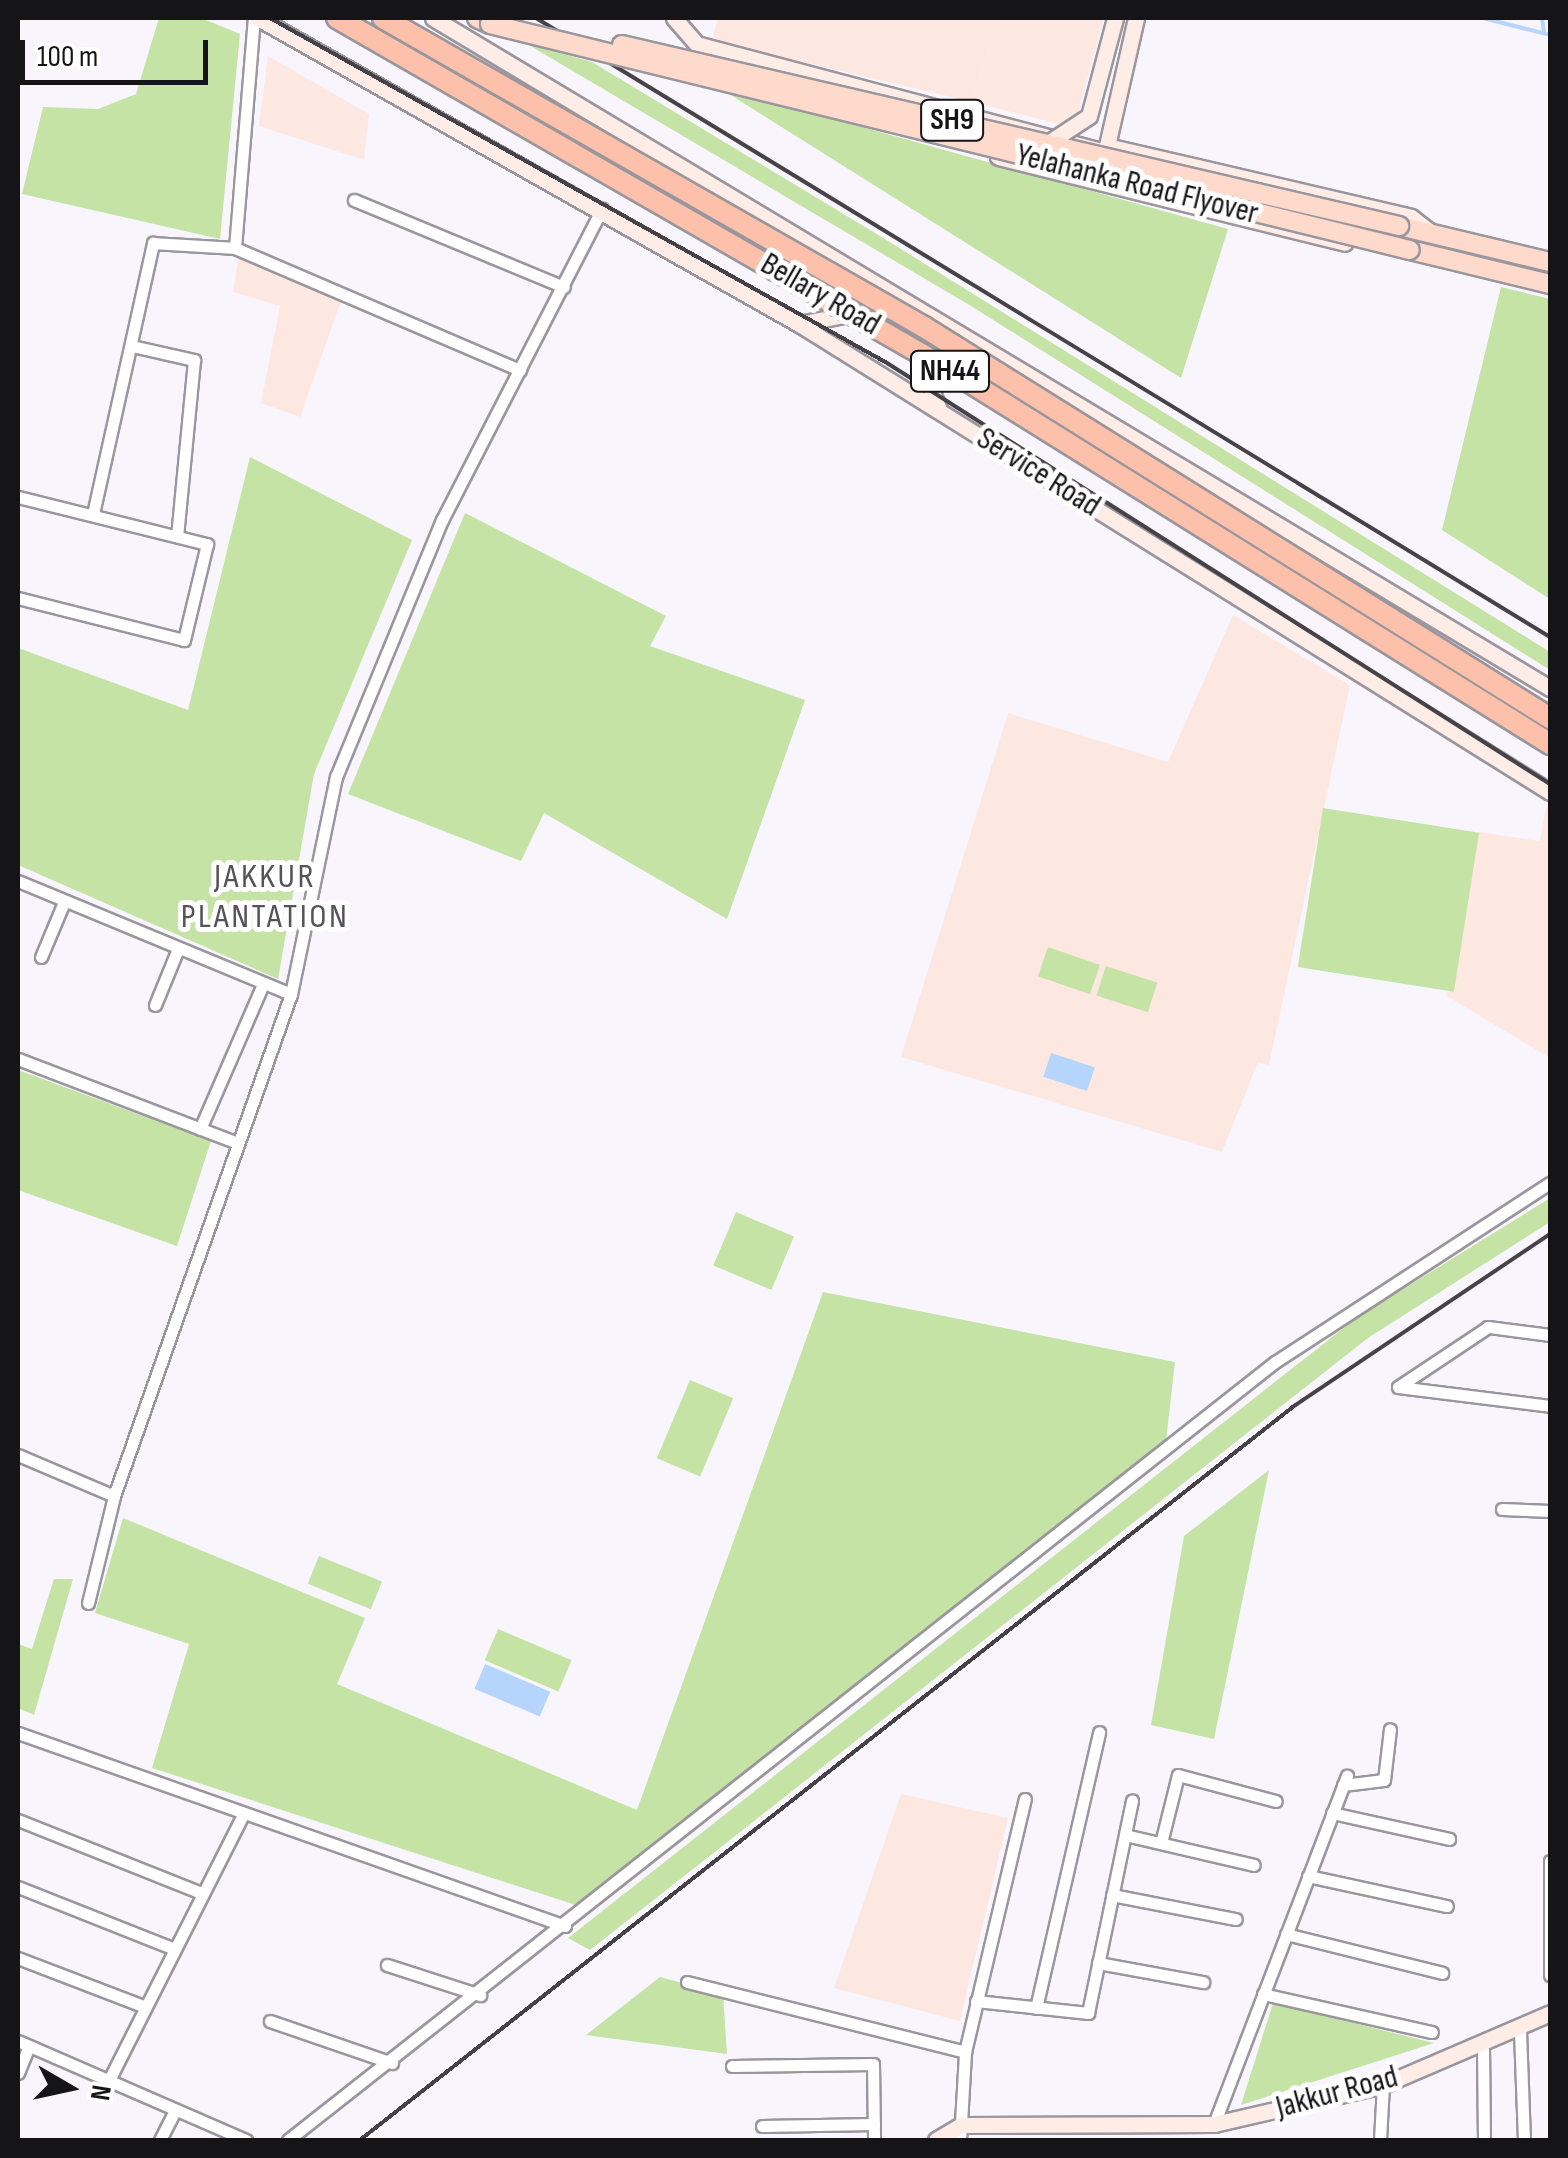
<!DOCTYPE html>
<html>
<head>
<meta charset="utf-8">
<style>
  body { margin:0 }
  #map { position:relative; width:1568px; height:2158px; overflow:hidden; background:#f9f5fd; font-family:"Sofia Sans Condensed",sans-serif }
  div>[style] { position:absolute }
  .commercial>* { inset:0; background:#fde8e2 }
  .education>* { inset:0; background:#fce8e1 }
  .green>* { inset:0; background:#c4e3a5; transform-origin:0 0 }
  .water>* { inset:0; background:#b5d5fc; transform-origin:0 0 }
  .stream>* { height:4px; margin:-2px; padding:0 2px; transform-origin:2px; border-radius:2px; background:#b5d5fc }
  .roads { filter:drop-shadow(2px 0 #9a969d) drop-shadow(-2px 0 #9a969d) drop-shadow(0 2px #9a969d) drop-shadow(0 -2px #9a969d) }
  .street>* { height:11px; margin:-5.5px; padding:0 5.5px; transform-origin:5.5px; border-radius:5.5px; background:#fff }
  .secondary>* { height:15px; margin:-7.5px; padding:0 7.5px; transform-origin:7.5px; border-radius:7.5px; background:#feece6 }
  .primary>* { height:18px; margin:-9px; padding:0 9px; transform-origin:9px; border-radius:9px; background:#fedacd }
  .rail>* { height:4px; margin:-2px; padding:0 2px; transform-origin:2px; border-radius:2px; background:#454347 }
  .bridges { filter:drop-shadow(2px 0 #9a969d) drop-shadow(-2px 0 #9a969d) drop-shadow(0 2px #9a969d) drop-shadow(0 -2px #9a969d) }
  .secondary-bridge>* { height:15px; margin:-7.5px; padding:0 7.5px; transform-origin:7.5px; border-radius:7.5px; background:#feece6 }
  .primary-bridge>* { height:18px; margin:-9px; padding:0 9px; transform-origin:9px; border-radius:9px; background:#fedacd }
  .highway-bridge>* { height:20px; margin:-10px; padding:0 10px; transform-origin:10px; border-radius:10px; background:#fdc1ab }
  span { translate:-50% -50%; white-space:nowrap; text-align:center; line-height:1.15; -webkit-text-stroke:10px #fff; paint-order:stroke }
  .shield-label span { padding:2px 8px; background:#fff; border:2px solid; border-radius:8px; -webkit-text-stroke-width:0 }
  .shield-label { font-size:30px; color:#151416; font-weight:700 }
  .street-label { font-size:32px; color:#151416 }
  .neighbourhood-label { font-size:35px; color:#555258; letter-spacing:2.5px }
  .frame { position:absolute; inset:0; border:20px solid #151416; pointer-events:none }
  .north { position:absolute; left:20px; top:2038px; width:100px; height:100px; -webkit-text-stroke:8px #fff; paint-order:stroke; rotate:99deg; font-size:28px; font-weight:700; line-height:40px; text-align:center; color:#151416 }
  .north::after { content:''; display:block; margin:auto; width:35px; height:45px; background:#151416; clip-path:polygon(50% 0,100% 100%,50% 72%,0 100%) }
  .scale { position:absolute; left:20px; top:40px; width:188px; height:45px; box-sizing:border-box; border:5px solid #151416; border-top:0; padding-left:12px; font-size:30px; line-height:35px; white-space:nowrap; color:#151416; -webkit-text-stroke:8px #fff; paint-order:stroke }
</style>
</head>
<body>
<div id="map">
  <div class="commercial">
    <i style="clip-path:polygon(997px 18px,1104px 18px,1074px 128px,972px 102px)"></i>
    <i style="clip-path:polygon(268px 56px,369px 114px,364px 160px,259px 126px)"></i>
    <i style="clip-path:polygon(1546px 807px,1550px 809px,1550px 1058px,1447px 996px,1479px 832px,1540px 841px)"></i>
  </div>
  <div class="education">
    <i style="clip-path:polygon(718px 18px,997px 18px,972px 102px,723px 43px,713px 37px)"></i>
    <i style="clip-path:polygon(239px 255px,342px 298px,300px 417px,261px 403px,280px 306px,233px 292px)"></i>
    <i style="clip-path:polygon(1233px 615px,1350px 685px,1269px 1065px,1258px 1062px,1222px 1152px,901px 1057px,1008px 713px,1168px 762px)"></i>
    <i style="clip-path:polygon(901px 1794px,1008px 1818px,960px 2021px,834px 1988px)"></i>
  </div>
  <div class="green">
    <i style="clip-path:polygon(159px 18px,201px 18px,240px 34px,220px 239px,22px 194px,43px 107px,98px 109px,136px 94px)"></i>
    <i style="clip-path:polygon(527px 44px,592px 62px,880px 236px,1550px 652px,1550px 670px,971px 306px)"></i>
    <i style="clip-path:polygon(718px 87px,1228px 229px,1181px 378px)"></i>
    <i style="clip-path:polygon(1501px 287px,1550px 299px,1550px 599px,1442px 530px)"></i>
    <i style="clip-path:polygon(250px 457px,412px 540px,314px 774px,278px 979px,18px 865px,18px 648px,188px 710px)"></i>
    <i style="clip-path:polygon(465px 513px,666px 616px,650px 646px,805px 700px,727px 919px,544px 813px,521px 861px,348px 794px)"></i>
    <i style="left:1323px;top:808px;width:158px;height:161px;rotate:9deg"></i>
    <i style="left:1048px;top:947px;width:55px;height:31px;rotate:19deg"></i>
    <i style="left:1106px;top:966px;width:54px;height:31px;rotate:18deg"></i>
    <i style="clip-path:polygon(18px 1070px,211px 1141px,177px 1246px,18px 1190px)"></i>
    <i style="clip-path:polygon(1550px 1198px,1550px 1222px,1368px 1338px,590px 1950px,568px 1938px,1355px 1319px)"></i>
    <i style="left:736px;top:1212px;width:63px;height:58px;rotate:23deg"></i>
    <i style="clip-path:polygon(823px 1292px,1175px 1362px,1166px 1441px,579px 1906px,152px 1768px,189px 1644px,95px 1613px,123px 1518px,365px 1618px,337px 1684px,637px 1810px)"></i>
    <i style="left:690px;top:1380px;width:47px;height:85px;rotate:23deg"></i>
    <i style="clip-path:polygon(1269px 1470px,1214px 1739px,1151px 1725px,1184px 1536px)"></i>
    <i style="left:319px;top:1556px;width:68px;height:30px;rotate:22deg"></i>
    <i style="clip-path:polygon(54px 1579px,73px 1579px,34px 1715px,18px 1708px,18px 1644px,32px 1649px)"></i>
    <i style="left:498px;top:1629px;width:80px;height:34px;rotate:23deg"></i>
    <i style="clip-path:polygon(660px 1977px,723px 1994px,727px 2054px,586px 2035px)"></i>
    <i style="clip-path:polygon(1273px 2003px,1434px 2043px,1241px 2105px)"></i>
  </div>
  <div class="water">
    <i style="left:1051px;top:1053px;width:46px;height:25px;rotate:18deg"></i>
    <i style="left:485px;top:1664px;width:71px;height:27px;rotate:23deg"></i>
  </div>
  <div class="stream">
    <i style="left:1483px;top:18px;width:69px;rotate:14.2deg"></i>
    <i style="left:1542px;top:18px;width:14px;rotate:82deg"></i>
  </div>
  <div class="roads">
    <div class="street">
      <i style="left:354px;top:200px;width:227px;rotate:22.5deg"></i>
      <i style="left:235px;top:248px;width:231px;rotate:-85.3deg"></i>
      <i style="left:132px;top:346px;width:64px;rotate:12.7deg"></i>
      <i style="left:194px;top:360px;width:177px;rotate:95.5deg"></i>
      <i style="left:18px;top:497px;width:195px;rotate:14deg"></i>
      <i style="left:207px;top:544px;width:99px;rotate:103.5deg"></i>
      <i style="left:184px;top:640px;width:171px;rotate:-165.8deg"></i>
      <i style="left:93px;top:514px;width:278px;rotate:-77.5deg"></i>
      <i style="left:153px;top:243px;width:82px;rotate:3.5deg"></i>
      <i style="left:235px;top:248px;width:310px;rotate:23.2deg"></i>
      <i style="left:18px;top:881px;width:295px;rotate:22.5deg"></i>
      <i style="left:41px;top:957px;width:60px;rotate:-67.3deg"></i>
      <i style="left:155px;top:1005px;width:58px;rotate:-67.8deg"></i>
      <i style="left:18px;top:1059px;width:232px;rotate:20.9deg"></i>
      <i style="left:200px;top:1129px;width:158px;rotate:-66.5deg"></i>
      <i style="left:1550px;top:1335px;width:63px;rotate:-172.6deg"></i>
      <i style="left:1488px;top:1327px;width:108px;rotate:146.3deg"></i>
      <i style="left:1398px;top:1387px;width:153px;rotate:7.1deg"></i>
      <i style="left:18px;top:1455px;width:104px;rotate:23.1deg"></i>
      <i style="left:1502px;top:1509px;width:48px;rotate:2.4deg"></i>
      <i style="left:88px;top:1603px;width:110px;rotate:-76.3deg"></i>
      <i style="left:114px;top:1496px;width:532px;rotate:-70.58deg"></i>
      <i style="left:291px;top:994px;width:222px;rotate:-78.3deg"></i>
      <i style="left:336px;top:777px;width:278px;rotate:-67.6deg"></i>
      <i style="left:442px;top:520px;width:350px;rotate:-62.8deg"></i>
      <i style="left:18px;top:1733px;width:580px;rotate:19.43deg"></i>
      <i style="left:1343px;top:1785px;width:41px;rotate:-7deg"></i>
      <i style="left:1384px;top:1780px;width:51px;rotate:-83.3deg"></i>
      <i style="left:1332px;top:1813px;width:120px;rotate:12.5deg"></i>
      <i style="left:18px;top:1820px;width:197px;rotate:21.7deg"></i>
      <i style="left:1125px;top:1835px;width:132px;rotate:13.1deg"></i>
      <i style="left:1161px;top:1843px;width:70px;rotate:-76deg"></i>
      <i style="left:1178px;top:1775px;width:101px;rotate:14.9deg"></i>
      <i style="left:1550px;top:1861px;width:114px;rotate:90deg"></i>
      <i style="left:1308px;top:1876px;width:142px;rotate:12.2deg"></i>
      <i style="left:18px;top:1887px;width:166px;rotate:21.6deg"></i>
      <i style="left:1112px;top:1895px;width:126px;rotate:11deg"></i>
      <i style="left:1286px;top:1934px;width:161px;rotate:14deg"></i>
      <i style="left:18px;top:1958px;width:134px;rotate:21deg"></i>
      <i style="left:1098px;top:1963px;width:107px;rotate:10.3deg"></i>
      <i style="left:387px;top:1965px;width:98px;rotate:17.9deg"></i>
      <i style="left:687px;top:1982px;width:287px;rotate:14.1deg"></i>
      <i style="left:1263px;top:1994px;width:173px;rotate:12.7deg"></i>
      <i style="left:976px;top:2001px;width:113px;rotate:6.1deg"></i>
      <i style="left:1088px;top:2013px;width:217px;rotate:-78.3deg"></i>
      <i style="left:1036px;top:2008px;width:283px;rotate:-77.1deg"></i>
      <i style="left:270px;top:2021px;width:129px;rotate:19deg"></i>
      <i style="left:1520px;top:2031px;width:109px;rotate:87.9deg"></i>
      <i style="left:18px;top:2041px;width:249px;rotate:23.5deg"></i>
      <i style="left:1483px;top:2046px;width:94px;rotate:89.4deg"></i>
      <i style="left:732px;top:2066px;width:141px;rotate:-0.8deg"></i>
      <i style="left:873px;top:2064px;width:76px;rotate:89.2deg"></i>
      <i style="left:18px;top:2073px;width:29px;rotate:-68deg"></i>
      <i style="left:108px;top:2082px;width:299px;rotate:-63.2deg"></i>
      <i style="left:1214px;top:2124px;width:373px;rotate:-69.1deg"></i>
      <i style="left:762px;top:2126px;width:112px;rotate:-1deg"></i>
      <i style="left:160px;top:2140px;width:33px;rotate:-63deg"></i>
      <i style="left:288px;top:2140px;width:1257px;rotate:-38.25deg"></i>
      <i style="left:1275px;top:1362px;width:328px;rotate:-33.1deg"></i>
      <i style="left:960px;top:2140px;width:88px;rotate:-86.7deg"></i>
      <i style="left:965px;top:2052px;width:260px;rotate:-76.7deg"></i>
      <i style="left:1380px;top:2140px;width:55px;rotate:-86.9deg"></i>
    </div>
    <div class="secondary">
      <i style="left:258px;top:18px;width:622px;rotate:29.49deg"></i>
      <i style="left:799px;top:324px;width:885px;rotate:31.93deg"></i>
      <i style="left:433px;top:18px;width:1303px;rotate:30.96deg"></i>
      <i style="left:674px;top:18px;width:70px;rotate:49deg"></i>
      <i style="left:1136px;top:18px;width:131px;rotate:102.8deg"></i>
      <i style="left:1107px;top:146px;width:312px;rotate:13.1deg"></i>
      <i style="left:1411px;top:217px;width:28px;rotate:38deg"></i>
      <i style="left:700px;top:45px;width:420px;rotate:14.8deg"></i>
      <i style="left:998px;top:157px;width:357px;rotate:13.9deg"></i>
      <i style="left:925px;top:320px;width:24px;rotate:123deg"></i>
      <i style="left:912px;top:340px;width:75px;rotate:68.9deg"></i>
      <i style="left:799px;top:324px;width:51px;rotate:-11.3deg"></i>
      <i style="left:849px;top:314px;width:32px;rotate:-74deg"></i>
      <i style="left:936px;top:2140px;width:29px;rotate:-31deg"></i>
      <i style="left:961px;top:2125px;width:253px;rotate:-0.2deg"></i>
      <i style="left:1214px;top:2124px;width:173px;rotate:-13deg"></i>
      <i style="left:1383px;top:2085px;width:182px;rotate:-23.3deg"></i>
    </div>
    <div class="primary">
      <i style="left:477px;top:18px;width:14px;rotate:25deg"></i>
      <i style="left:1399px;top:226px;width:155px;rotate:13.4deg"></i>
      <i style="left:1410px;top:250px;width:144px;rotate:13.7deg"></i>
    </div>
  </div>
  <div class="rail">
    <i style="left:270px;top:18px;width:707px;rotate:29.21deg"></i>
    <i style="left:887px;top:363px;width:785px;rotate:32.42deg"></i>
    <i style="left:536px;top:18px;width:1188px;rotate:31.4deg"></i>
    <i style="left:360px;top:2140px;width:1188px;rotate:-38.16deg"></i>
    <i style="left:1294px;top:1406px;width:308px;rotate:-33.9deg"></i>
  </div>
  <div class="bridges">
    <div class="secondary-bridge">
      <i style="left:1048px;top:143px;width:49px;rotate:-33.4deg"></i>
      <i style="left:1089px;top:116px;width:101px;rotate:-75.1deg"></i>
    </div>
    <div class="primary-bridge">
      <i style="left:490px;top:24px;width:947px;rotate:13.8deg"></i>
      <i style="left:622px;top:45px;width:798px;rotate:13.11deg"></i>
    </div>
    <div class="highway-bridge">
      <i style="left:337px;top:18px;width:722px;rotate:29.9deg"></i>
      <i style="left:963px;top:378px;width:692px;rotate:31.94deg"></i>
      <i style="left:383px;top:18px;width:623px;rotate:29.73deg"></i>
      <i style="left:924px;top:327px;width:738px;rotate:31.99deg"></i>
    </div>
  </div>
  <div class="shield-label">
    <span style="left:952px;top:120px">SH9</span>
    <span style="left:950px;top:371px">NH44</span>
  </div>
  <div class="street-label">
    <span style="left:1137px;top:185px;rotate:14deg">Yelahanka Road Flyover</span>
    <span style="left:820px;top:295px;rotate:30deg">Bellary Road</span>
    <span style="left:1038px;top:473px;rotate:32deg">Service Road</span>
    <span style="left:1337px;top:2093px;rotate:-15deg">Jakkur Road</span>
  </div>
  <div class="neighbourhood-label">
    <span style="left:265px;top:897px">JAKKUR<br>PLANTATION</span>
  </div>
  <div class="frame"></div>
  <div class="north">N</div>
  <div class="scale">100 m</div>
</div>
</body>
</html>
